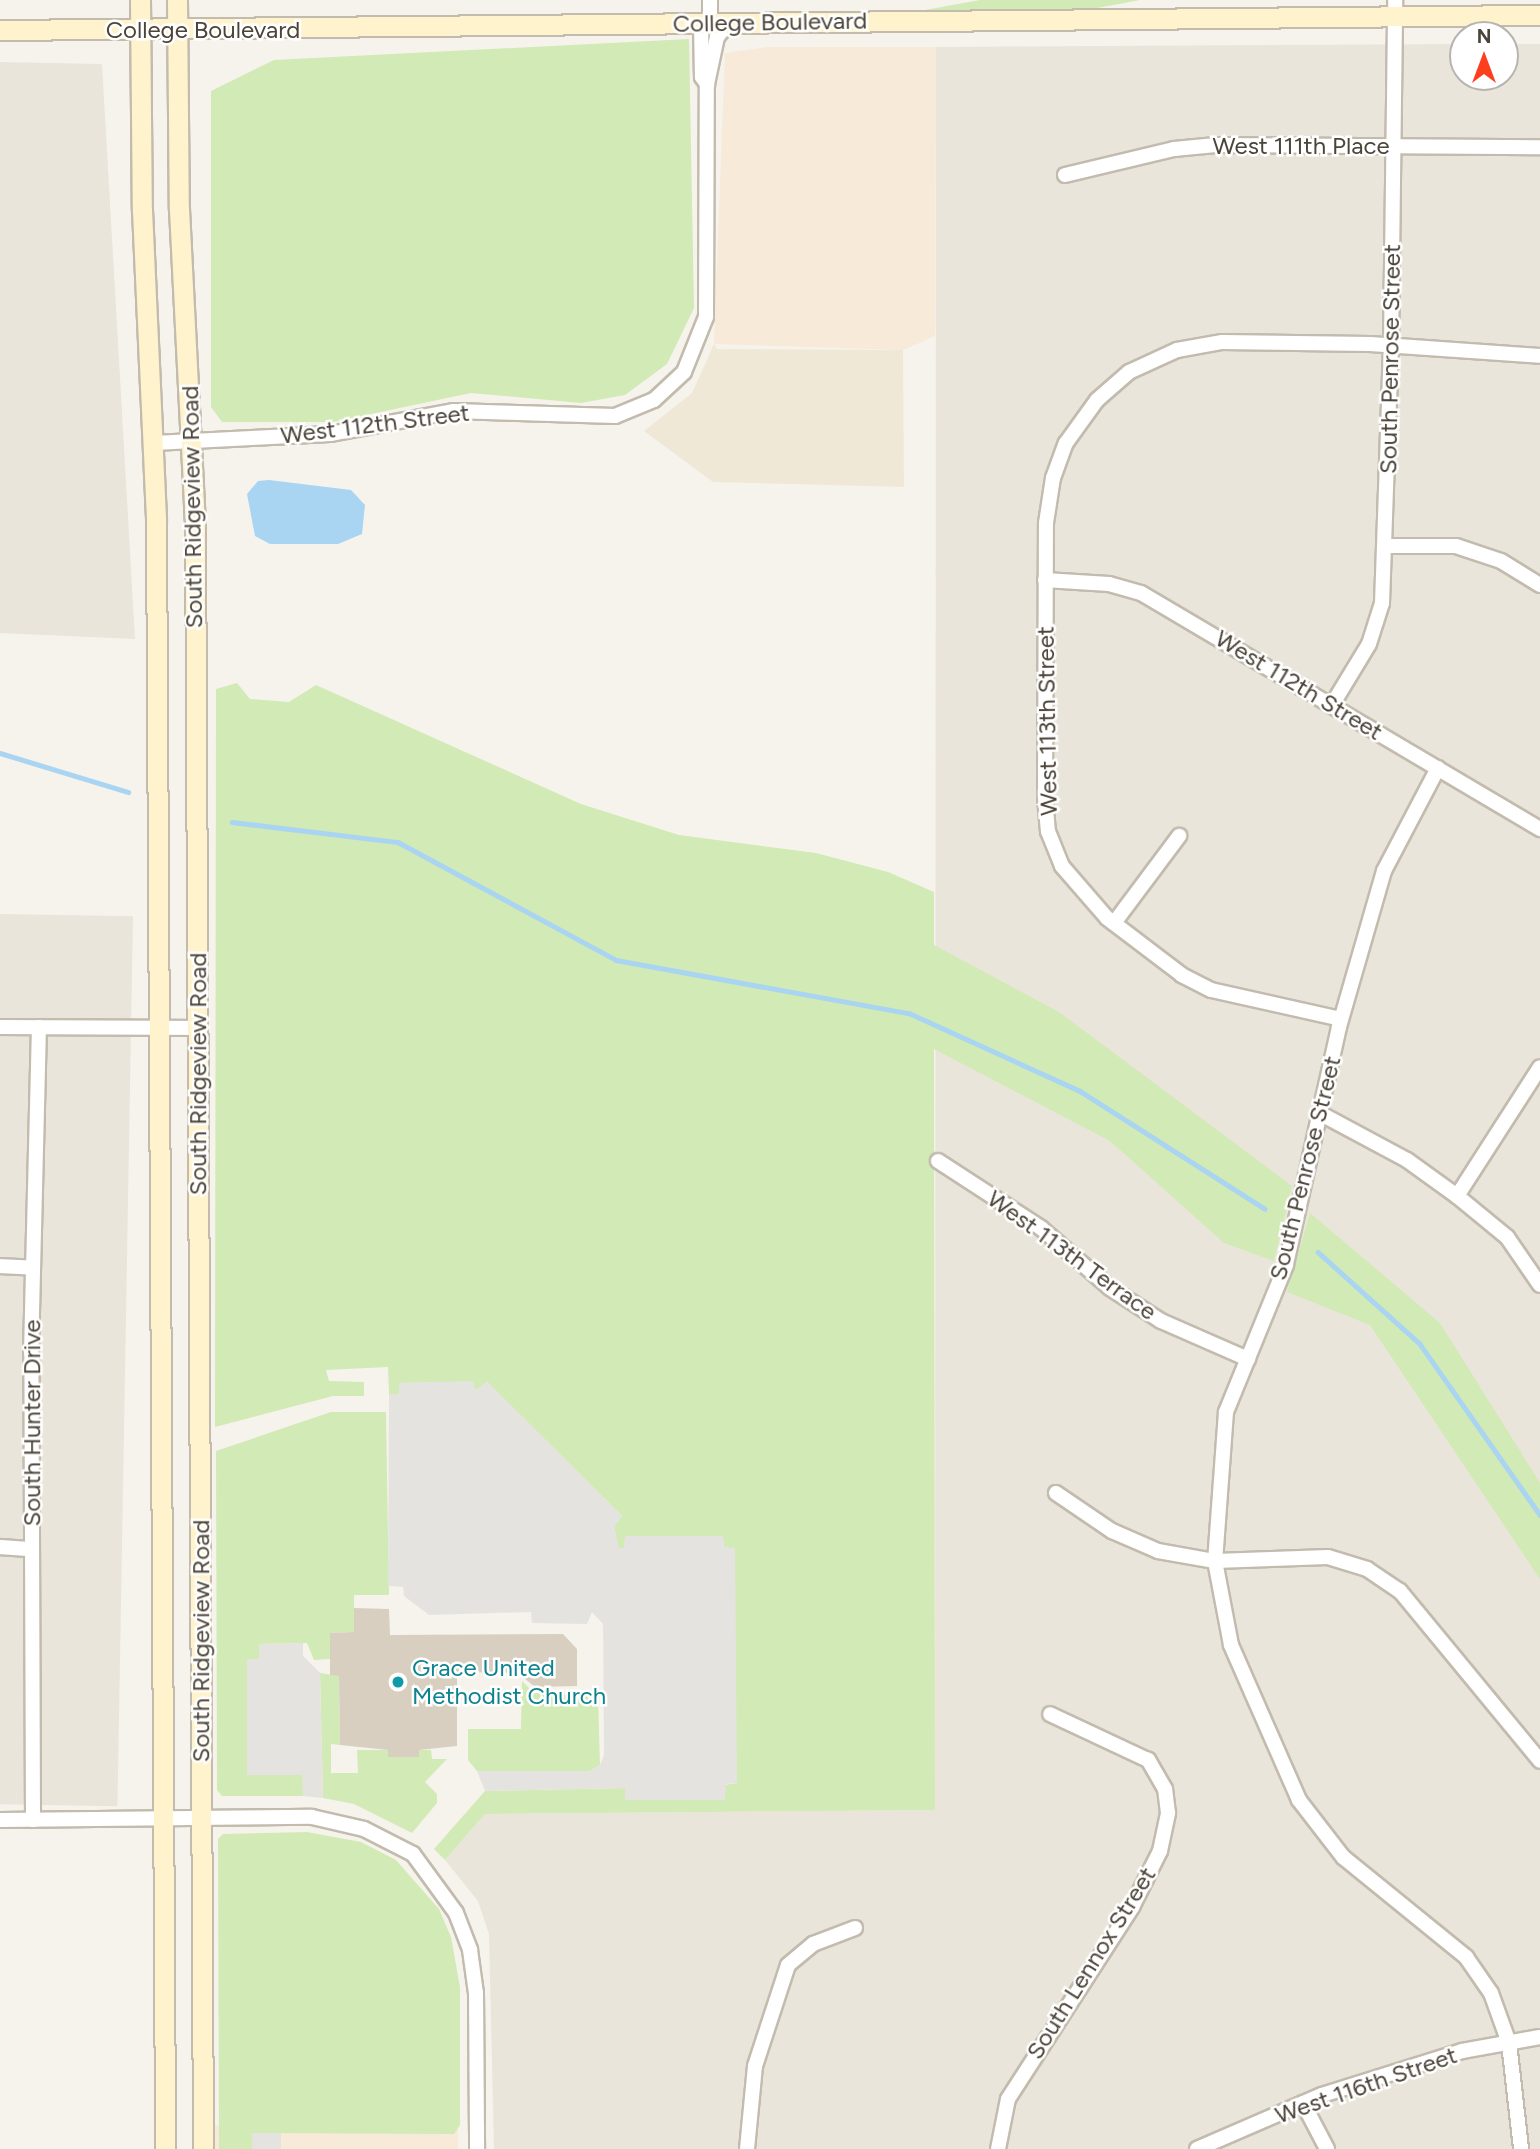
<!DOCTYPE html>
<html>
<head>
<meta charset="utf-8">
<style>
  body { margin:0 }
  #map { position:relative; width:1540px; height:2149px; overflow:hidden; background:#f6f3ec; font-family:Figtree,sans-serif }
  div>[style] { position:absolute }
  .residential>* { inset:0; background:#eae5da; transform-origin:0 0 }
  .commercial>* { inset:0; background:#f7ead8; transform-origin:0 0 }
  .education>* { inset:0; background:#efe8d6 }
  .green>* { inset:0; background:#d2eab5 }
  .parking>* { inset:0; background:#e5e3e0; transform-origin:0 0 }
  .water>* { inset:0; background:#a9d4f2 }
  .stream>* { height:4.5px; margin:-2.25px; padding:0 2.25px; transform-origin:2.25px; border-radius:2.25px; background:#a9d4f2 }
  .building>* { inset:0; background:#d8cfc1 }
  .roads { filter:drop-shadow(2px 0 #c2bbae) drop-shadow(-2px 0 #c2bbae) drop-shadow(0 2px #c2bbae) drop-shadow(0 -2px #c2bbae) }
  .street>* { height:14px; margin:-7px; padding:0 7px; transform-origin:7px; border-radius:7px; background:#fff }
  .secondary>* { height:19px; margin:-9.5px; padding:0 9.5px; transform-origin:9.5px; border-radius:9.5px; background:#fff3cd }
  .dots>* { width:19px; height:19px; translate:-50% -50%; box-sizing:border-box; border:4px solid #fff; border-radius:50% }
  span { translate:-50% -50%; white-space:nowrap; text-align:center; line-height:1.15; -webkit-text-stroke:5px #fff; paint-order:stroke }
  .street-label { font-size:24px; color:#4b4439 }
  .culture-label { font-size:24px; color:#0d838f }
  .left { translate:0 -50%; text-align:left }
  .north { position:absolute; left:1449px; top:21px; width:70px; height:70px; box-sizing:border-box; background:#fff; border:2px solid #b7b4b0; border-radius:50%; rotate:0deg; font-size:19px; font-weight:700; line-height:28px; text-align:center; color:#4b4439 }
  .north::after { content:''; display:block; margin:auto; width:24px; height:32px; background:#fc3f1d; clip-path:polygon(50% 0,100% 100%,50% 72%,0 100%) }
</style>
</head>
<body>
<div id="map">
  <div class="residential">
    <i style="clip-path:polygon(1463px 44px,1463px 77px,1505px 77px,1505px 44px,1540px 44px,1540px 2149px,494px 2149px,489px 1934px,478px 1901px,445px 1860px,485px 1814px,935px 1810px,936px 47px)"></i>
    <i style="clip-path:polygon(0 62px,102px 64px,135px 639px,0 633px)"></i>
    <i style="left:0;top:914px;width:133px;height:890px;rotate:1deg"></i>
  </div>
  <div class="commercial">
    <i style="clip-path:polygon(767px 47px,936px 47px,935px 336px,903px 350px,714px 344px,725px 53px)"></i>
    <i style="left:213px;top:2125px;width:245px;height:24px"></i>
  </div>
  <div class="education">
    <i style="clip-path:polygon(714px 344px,717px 349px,903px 350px,904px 487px,713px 482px,644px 431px,692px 393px)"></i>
  </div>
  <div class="green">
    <i style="clip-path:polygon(980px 0,1140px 0,1076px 12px,914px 12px)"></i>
    <i style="clip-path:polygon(689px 39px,694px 308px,667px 364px,625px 395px,581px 403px,471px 393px,333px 422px,222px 422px,211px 407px,211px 91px,274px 60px)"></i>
    <i style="clip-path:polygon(237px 683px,250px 699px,289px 702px,316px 685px,581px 804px,679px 835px,816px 853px,888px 872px,934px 892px,934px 945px,1059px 1012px,1292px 1186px,1274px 1261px,1224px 1243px,1110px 1141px,934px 1049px,935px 1810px,485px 1814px,445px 1860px,434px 1849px,485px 1791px,625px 1788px,626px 1800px,737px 1783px,723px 1537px,626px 1536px,624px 1548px,618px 1548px,614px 1526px,622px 1516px,487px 1382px,475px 1391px,473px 1382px,399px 1383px,399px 1394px,389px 1394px,388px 1367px,326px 1370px,329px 1381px,364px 1382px,364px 1396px,333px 1396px,215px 1427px,216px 689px)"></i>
    <i style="clip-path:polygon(1310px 1213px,1440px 1323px,1540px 1483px,1540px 1579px,1370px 1325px,1287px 1292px)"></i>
    <i style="clip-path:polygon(331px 1412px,386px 1412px,389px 1595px,354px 1595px,354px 1632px,330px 1633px,330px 1659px,314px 1660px,307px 1643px,260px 1644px,259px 1659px,247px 1660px,303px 1775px,303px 1796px,222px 1796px,217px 1790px,216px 1451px)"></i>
    <i style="clip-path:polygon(320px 1673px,339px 1676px,340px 1745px,331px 1744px,331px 1773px,358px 1773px,357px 1750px,388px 1750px,389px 1757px,419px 1757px,419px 1750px,431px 1750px,432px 1759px,447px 1759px,425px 1782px,437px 1794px,437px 1803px,412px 1833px,354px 1804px,323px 1798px)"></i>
    <i style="clip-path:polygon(522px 1681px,534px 1693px,598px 1696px,600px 1765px,590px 1771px,477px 1771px,468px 1760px,468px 1729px,521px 1729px)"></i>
    <i style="clip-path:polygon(307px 1832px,361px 1842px,396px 1860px,439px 1909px,451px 1937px,460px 1987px,460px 2125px,454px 2134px,253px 2133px,252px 2149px,219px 2149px,218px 1839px,223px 1834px)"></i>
  </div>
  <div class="parking">
    <i style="clip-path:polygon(473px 1381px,475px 1390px,487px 1382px,622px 1516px,614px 1526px,619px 1548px,624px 1548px,625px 1536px,723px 1536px,724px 1547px,735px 1548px,737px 1783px,726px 1784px,725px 1800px,625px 1800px,625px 1788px,485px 1791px,477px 1771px,590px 1771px,600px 1765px,604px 1755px,603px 1624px,592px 1612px,587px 1624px,532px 1623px,531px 1612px,429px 1615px,404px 1596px,403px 1587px,388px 1586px,389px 1394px,399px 1394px,399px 1383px)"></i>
    <i style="clip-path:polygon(303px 1643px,303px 1656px,320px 1673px,323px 1798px,303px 1796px,302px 1775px,247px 1775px,247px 1659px,259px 1659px,259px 1644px)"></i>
    <i style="left:252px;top:2133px;width:29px;height:16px"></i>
  </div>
  <div class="water">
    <i style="clip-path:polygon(269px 480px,351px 490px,365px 505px,362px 534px,338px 544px,270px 544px,255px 536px,247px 494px,258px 481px)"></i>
  </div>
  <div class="stream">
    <i style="left:0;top:753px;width:134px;rotate:16.9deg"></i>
    <i style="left:232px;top:822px;width:167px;rotate:6.9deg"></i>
    <i style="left:398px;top:842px;width:248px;rotate:28.4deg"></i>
    <i style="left:616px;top:960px;width:298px;rotate:10.3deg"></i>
    <i style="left:909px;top:1013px;width:188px;rotate:24.5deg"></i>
    <i style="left:1080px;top:1091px;width:219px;rotate:32.5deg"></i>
    <i style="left:1318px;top:1252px;width:137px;rotate:42deg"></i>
    <i style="left:1420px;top:1344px;width:209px;rotate:54.9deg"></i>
  </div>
  <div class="building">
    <i style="clip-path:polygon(354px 1608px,389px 1609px,390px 1635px,563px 1634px,577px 1649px,577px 1686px,535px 1687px,518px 1673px,457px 1672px,457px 1746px,419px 1750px,419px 1757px,388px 1757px,388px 1750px,340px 1745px,339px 1676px,330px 1675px,330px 1633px,354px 1632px)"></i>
  </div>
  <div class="roads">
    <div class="street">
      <i style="left:710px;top:0;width:22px;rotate:90deg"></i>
      <i style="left:701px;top:22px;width:55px;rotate:89deg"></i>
      <i style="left:702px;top:77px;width:9px;rotate:54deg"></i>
      <i style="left:1065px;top:175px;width:112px;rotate:-13.4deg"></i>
      <i style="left:1174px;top:149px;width:42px;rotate:-5.4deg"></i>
      <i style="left:1216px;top:145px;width:324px;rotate:0.4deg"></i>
      <i style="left:154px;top:443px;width:176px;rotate:-2.9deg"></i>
      <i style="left:330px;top:434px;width:125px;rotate:-10.6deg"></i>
      <i style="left:453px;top:411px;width:162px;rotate:1.8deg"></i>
      <i style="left:615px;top:416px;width:42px;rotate:-22.3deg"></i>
      <i style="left:654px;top:400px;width:41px;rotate:-43deg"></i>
      <i style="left:684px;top:372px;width:59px;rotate:-68.2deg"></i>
      <i style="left:706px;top:317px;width:233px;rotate:-89.8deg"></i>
      <i style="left:707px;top:84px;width:48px;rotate:-78deg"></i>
      <i style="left:717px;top:37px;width:19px;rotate:-51deg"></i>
      <i style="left:1385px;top:546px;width:71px"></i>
      <i style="left:1456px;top:546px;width:47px;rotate:18.4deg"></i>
      <i style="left:1501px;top:561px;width:46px;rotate:31.6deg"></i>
      <i style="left:1045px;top:580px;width:64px;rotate:3.6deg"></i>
      <i style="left:1109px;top:584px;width:33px;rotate:16deg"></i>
      <i style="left:1141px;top:593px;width:464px;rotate:30.6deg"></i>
      <i style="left:1332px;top:705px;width:71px;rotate:-58.8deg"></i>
      <i style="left:1369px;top:644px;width:43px;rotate:-72.4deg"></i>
      <i style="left:1382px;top:603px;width:258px;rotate:-88deg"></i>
      <i style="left:1391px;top:345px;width:345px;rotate:-89.3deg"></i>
      <i style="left:1438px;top:768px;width:116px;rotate:117.7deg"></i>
      <i style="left:1384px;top:871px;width:162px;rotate:106.1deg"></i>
      <i style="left:1339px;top:1027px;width:244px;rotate:102.6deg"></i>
      <i style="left:1286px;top:1265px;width:159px;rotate:112.2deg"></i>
      <i style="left:1226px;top:1412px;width:149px;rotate:94.2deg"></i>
      <i style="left:1215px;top:1561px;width:86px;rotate:79.2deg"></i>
      <i style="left:1231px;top:1645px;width:169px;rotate:66.3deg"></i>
      <i style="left:1299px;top:1800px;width:72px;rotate:52.3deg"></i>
      <i style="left:1343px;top:1857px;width:159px;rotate:39.1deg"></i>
      <i style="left:1466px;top:1957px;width:44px;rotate:55.2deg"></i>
      <i style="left:1491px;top:1993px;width:53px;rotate:70.2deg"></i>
      <i style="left:1509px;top:2043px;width:107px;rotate:83.5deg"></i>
      <i style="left:1114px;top:923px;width:109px;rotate:-53.2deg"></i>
      <i style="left:1341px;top:1019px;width:133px;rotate:-167.4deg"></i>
      <i style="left:1211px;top:990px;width:33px;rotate:-153deg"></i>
      <i style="left:1182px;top:975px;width:94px;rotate:-142.8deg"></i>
      <i style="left:1107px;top:918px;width:69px;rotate:-130.9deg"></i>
      <i style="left:1062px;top:866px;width:37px;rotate:-112deg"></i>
      <i style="left:1048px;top:832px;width:34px;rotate:-95deg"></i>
      <i style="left:1045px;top:798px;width:275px;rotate:-89.8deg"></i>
      <i style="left:1046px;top:523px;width:46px;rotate:-81.2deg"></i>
      <i style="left:1053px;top:478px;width:37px;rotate:-70deg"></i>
      <i style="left:1066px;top:443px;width:53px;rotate:-54.2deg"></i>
      <i style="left:1097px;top:400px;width:43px;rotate:-41.2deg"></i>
      <i style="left:1129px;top:372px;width:53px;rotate:-24.6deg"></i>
      <i style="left:1177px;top:350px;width:46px;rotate:-10.1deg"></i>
      <i style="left:1222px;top:342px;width:148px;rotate:0.8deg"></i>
      <i style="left:1370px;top:344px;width:170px;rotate:4deg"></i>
      <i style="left:0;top:1027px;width:198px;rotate:0.3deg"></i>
      <i style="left:1323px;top:1115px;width:95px;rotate:28.2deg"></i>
      <i style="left:1407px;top:1160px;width:62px;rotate:35.8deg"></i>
      <i style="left:1457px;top:1196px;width:65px;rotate:39.4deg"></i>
      <i style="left:1507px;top:1237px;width:58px;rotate:55.5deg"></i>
      <i style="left:938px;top:1161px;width:123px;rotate:33deg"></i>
      <i style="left:1041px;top:1228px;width:91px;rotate:41deg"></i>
      <i style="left:1110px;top:1288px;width:61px;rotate:32.9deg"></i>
      <i style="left:1161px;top:1321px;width:95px;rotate:23.6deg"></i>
      <i style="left:1457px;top:1196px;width:153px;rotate:-57.2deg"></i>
      <i style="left:0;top:1266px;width:33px;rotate:3deg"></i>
      <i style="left:1056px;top:1493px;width:68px;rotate:34.2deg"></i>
      <i style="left:1112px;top:1531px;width:50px;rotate:23.5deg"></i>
      <i style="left:1158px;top:1551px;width:58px;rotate:10deg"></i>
      <i style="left:1215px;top:1561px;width:113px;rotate:-2deg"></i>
      <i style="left:1328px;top:1557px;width:41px;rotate:17.1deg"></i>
      <i style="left:1367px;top:1569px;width:40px;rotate:34deg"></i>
      <i style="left:1400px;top:1591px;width:220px;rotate:50.5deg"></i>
      <i style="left:0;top:1547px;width:32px;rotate:4deg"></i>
      <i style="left:0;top:1820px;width:312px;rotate:-0.6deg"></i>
      <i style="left:312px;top:1817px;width:53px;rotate:13deg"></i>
      <i style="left:364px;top:1829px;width:55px;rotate:27deg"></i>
      <i style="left:413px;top:1854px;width:73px;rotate:53.9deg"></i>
      <i style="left:456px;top:1913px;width:40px;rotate:69deg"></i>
      <i style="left:470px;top:1950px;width:43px;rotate:82.1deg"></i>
      <i style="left:476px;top:1993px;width:156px;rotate:89.6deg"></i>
      <i style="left:33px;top:1820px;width:467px;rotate:-90.2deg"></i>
      <i style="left:31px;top:1353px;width:326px;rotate:-88.6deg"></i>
      <i style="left:1303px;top:2103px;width:52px;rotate:62.4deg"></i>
      <i style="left:747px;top:2149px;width:83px;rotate:-84.5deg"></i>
      <i style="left:755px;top:2066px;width:106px;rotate:-71.9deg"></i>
      <i style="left:788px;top:1965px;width:33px;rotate:-40deg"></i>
      <i style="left:813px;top:1944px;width:45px;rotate:-20.9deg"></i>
      <i style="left:998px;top:2149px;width:51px;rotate:-78.7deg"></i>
      <i style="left:1008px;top:2099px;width:229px;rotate:-57.1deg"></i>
      <i style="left:1132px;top:1907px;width:63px;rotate:-63.4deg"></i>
      <i style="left:1160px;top:1851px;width:39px;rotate:-78deg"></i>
      <i style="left:1168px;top:1813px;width:24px;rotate:-97deg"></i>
      <i style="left:1165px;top:1789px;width:34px;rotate:-120deg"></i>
      <i style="left:1148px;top:1760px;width:108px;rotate:-154.9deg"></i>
      <i style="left:1197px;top:2149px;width:136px;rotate:-23.4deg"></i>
      <i style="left:1322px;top:2095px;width:147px;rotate:-17.4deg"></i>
      <i style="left:1462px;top:2051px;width:79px;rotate:-10.2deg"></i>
    </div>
    <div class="secondary">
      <i style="left:140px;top:0;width:210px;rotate:89.5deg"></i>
      <i style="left:142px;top:210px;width:311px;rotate:87.4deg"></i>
      <i style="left:156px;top:521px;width:1628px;rotate:89.68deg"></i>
      <i style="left:177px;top:0;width:209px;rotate:89.5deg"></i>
      <i style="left:179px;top:209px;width:311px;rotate:87.1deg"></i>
      <i style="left:195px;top:520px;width:1629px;rotate:89.72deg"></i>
      <i style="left:0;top:30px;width:1540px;rotate:-0.56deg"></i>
    </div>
  </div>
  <div class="dots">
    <i style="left:398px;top:1682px;background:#0f9aa8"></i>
  </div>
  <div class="street-label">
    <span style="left:770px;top:22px;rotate:-1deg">College Boulevard</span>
    <span style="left:203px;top:30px">College Boulevard</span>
    <span style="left:1301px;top:146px">West 111th Place</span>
    <span style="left:1390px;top:359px;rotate:-89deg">South Penrose Street</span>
    <span style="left:375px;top:424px;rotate:-7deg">West 112th Street</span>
    <span style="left:192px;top:507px;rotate:-91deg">South Ridgeview Road</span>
    <span style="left:1299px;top:685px;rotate:31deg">West 112th Street</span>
    <span style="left:1047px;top:721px;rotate:-91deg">West 113th Street</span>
    <span style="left:198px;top:1074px;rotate:-90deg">South Ridgeview Road</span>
    <span style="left:1305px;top:1168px;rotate:-76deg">South Penrose Street</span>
    <span style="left:1072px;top:1255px;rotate:36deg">West 113th Terrace</span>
    <span style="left:32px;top:1423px;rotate:-90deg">South Hunter Drive</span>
    <span style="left:201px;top:1641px;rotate:-90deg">South Ridgeview Road</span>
    <span style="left:1091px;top:1963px;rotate:-58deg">South Lennox Street</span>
    <span style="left:1366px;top:2085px;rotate:-19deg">West 116th Street</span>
  </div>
  <div class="culture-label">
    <span class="left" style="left:412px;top:1682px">Grace United<br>Methodist Church</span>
  </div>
  <div class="north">N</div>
</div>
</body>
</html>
